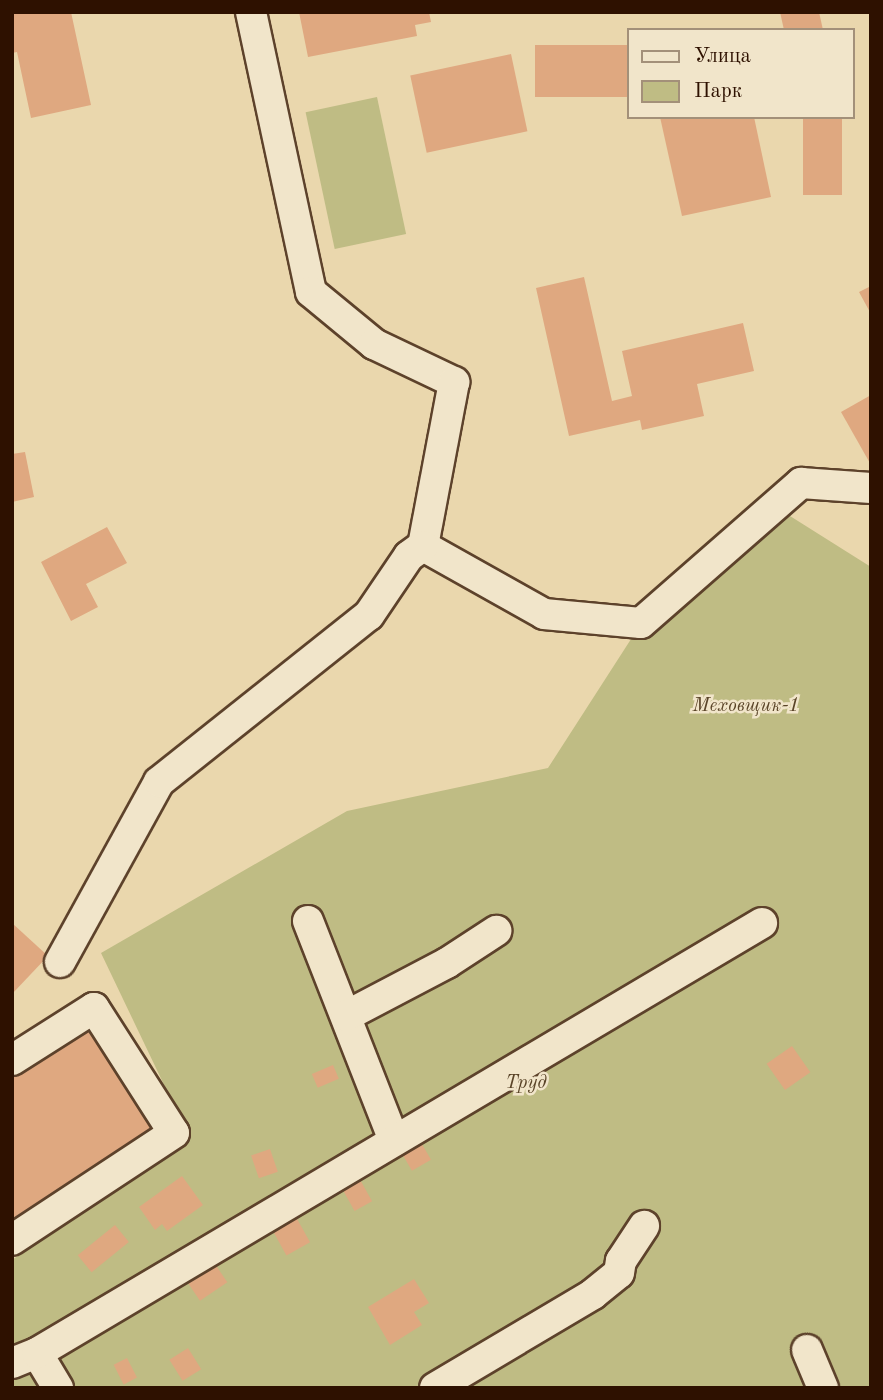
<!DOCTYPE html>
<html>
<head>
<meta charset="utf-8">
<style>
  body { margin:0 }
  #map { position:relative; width:883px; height:1400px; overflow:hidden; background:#ead7ad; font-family:"Old Standard TT",serif }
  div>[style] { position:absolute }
  .green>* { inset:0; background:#bfbc84; transform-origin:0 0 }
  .building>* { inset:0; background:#dfa880; transform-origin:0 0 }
  .roads { filter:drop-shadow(2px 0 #5d422b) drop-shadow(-2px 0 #5d422b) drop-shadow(0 2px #5d422b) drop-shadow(0 -2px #5d422b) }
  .minor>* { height:30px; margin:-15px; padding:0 15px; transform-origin:15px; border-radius:15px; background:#f1e5ca }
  span { translate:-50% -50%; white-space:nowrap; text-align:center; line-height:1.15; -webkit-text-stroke:5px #f1e5ca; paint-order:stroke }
  .park-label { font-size:19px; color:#5a4428; font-style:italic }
  .frame { position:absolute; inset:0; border:14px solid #2e1100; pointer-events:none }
  .legend { position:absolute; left:627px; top:28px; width:228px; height:91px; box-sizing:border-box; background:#f1e5ca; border:2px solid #a39079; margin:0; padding:9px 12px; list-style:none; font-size:21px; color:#2e1100 }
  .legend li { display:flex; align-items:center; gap:14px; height:35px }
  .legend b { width:35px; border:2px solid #a39079 }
</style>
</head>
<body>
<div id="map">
  <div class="green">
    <i style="left:377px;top:97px;width:140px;height:73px;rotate:78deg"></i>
    <i style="clip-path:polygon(790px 516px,871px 567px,871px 1388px,12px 1388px,12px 1260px,188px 1135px,101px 953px,347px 811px,548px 768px,633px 636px)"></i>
  </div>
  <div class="building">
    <i style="clip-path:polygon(12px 12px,71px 12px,91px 105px,31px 118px,17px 52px,12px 53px)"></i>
    <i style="clip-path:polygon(299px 12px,429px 12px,431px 22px,415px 25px,417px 36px,308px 57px)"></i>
    <i style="clip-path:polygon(780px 12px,819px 12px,823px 30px,784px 30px)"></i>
    <i style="left:629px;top:45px;width:52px;height:94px;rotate:90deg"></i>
    <i style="left:511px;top:54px;width:79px;height:103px;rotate:78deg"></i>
    <i style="clip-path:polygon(660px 117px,754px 117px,771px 197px,682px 216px)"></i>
    <i style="left:803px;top:117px;width:39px;height:78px"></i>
    <i style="clip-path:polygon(584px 277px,612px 401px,632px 396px,622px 351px,743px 323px,754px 371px,697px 384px,704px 416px,642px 430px,640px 420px,569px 436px,536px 288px)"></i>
    <i style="clip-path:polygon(871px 286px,871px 314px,859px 292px)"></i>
    <i style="clip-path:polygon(871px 395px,871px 465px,841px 412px)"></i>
    <i style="clip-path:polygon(25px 452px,34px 497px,12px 502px,12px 454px)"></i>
    <i style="clip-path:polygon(107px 527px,127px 563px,86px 584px,98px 607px,71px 621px,41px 562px)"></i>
    <i style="clip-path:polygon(12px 923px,48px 956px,12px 994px)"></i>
    <i style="clip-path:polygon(86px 1025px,157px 1133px,12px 1228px,12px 1073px)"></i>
    <i style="left:792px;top:1046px;width:32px;height:31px;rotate:55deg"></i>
    <i style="left:333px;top:1065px;width:15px;height:23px;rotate:67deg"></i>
    <i style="left:419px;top:1139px;width:24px;height:22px;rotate:60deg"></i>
    <i style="left:270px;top:1149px;width:24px;height:20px;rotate:71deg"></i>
    <i style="clip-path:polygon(182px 1176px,203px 1205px,167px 1231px,162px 1224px,155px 1230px,139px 1207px)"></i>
    <i style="left:358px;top:1176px;width:29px;height:20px;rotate:61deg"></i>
    <i style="left:296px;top:1217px;width:29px;height:27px;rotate:61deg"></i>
    <i style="left:115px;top:1225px;width:22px;height:48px;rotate:51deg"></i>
    <i style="left:215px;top:1264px;width:22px;height:33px;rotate:56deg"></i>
    <i style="clip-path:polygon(414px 1279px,429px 1303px,414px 1312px,422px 1325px,390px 1345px,368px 1307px)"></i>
    <i style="left:188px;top:1348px;width:25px;height:22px;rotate:58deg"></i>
    <i style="left:127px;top:1358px;width:22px;height:15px;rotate:63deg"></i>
  </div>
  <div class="roads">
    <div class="minor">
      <i style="left:251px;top:12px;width:286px;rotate:77.9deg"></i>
      <i style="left:311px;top:292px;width:82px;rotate:39.5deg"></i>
      <i style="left:374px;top:344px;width:89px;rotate:25.4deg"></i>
      <i style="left:454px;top:382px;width:167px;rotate:100.7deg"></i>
      <i style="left:423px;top:546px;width:139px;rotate:29.3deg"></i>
      <i style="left:544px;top:614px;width:97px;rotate:5.3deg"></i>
      <i style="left:641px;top:623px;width:213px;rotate:-41.2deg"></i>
      <i style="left:801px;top:483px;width:70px;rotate:4.1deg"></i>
      <i style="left:308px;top:921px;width:236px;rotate:68.6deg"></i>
      <i style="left:60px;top:962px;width:205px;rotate:-61.2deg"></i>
      <i style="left:159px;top:782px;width:268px;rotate:-38.5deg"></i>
      <i style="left:369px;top:615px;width:71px;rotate:-55.9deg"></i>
      <i style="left:409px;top:556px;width:17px;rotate:-36deg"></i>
      <i style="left:346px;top:1016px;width:114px;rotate:-27.7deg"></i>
      <i style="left:447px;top:963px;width:59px;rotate:-33.1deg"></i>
      <i style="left:12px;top:1060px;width:97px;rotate:-32.4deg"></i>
      <i style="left:94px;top:1008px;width:148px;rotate:57.4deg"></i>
      <i style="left:174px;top:1133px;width:194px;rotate:146.6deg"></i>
      <i style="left:807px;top:1350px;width:41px;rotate:67.2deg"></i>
      <i style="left:37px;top:1353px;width:41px;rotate:59deg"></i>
      <i style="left:12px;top:1363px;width:27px;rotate:-22deg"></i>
      <i style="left:37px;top:1353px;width:843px;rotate:-30.67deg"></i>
      <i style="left:435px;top:1388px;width:184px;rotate:-30.7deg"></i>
      <i style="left:593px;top:1294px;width:33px;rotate:-39deg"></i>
      <i style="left:619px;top:1273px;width:12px;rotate:-81deg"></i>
      <i style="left:621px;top:1261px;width:42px;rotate:-56.7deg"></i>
    </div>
  </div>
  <div class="park-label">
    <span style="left:746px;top:707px">Меховщик-1</span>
    <span style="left:526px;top:1084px">Труд</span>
  </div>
  <div class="frame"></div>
  <ul class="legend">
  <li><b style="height:9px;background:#f1e5ca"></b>Улица</li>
  <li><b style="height:19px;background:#bfbc84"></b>Парк</li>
  </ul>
</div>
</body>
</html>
